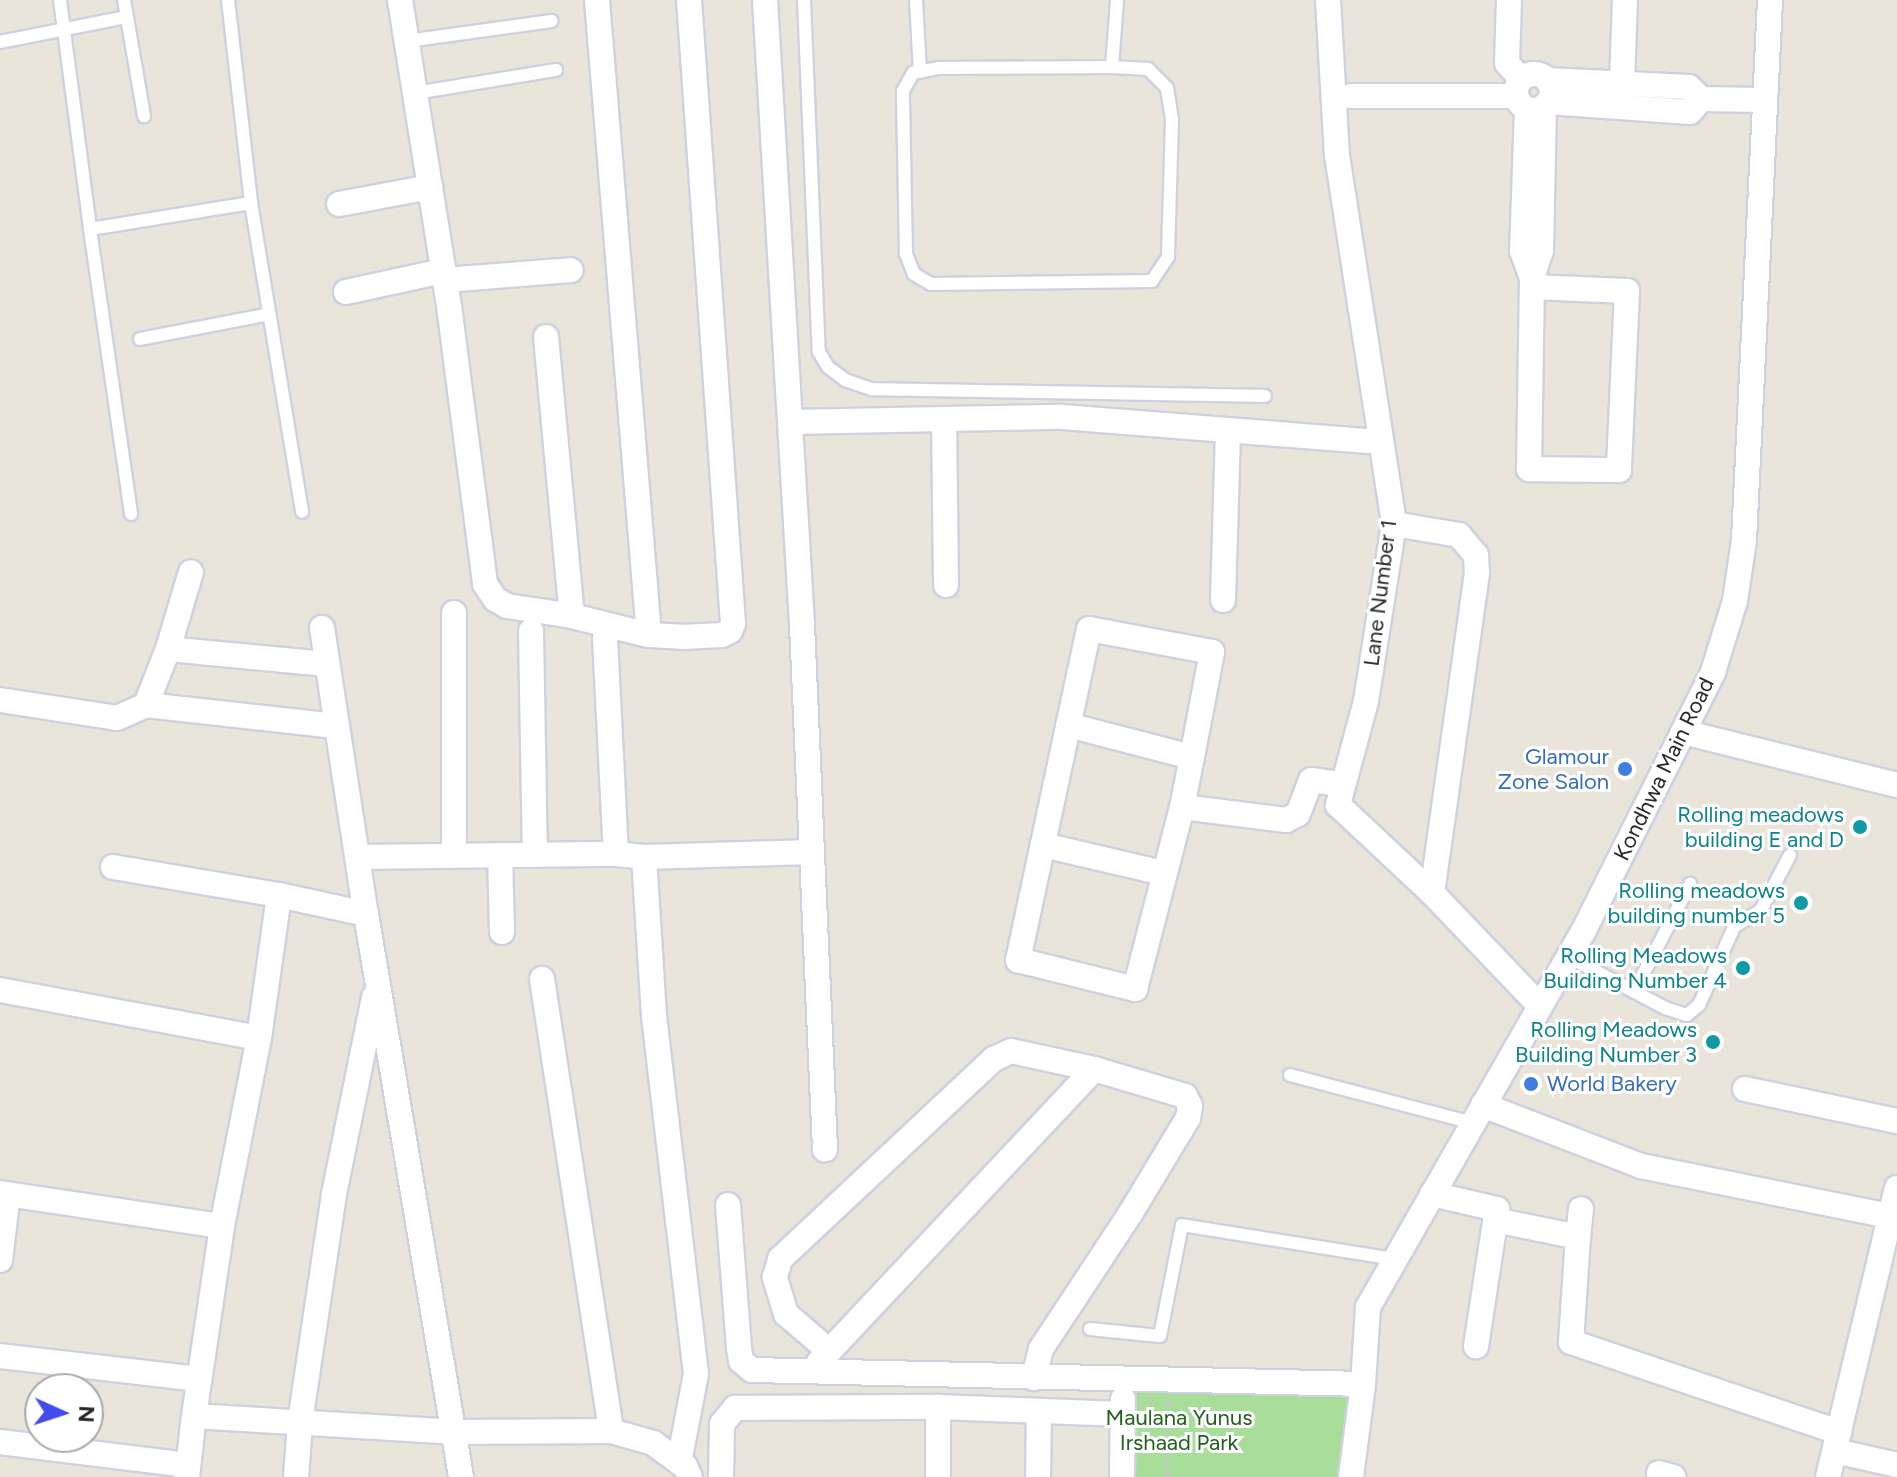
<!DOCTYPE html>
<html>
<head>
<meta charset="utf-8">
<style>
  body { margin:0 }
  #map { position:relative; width:1897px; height:1477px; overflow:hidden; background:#eae5da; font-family:Figtree,sans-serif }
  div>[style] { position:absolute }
  .green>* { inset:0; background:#a8de99; transform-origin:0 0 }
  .path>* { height:4px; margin-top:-2px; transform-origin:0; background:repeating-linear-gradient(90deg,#c7c7c7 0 6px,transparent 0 10px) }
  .roads { filter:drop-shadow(2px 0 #d0d1e0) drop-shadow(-2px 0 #d0d1e0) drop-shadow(0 2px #d0d1e0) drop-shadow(0 -2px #d0d1e0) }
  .service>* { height:12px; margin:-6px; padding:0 6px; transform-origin:6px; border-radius:6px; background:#fff }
  .minor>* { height:24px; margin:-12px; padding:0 12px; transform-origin:12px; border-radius:12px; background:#fff }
  .minor>.ring { margin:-12px; padding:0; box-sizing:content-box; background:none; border:24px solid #fff; border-radius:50% }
  .dots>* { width:22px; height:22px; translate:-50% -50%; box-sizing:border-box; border:4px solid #fff; border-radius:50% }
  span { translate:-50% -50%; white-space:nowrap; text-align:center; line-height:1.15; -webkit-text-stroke:6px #fff; paint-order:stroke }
  .street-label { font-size:22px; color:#282828 }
  .shop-label { font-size:22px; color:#366cbe }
  .right { translate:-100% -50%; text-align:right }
  .left { translate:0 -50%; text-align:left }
  .culture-label { font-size:22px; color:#0d838f }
  .park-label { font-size:22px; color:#22601d }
  .north { position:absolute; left:24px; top:1373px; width:80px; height:80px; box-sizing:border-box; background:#fff; border:2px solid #a9a9a9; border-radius:50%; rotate:93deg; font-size:22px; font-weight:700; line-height:32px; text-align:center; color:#282828 }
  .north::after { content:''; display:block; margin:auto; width:28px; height:36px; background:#424bef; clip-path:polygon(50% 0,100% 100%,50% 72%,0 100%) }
</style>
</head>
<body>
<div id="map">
  <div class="green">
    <i style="left:1123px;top:1381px;width:240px;height:97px;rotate:1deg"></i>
  </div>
  <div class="path">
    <i style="left:1167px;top:1477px;width:77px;rotate:-89.3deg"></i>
  </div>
  <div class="roads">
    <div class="service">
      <i style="left:60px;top:0;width:231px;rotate:82.5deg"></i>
      <i style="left:90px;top:229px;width:163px;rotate:-9.2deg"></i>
      <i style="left:124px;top:0;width:118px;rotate:80.2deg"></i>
      <i style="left:228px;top:0;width:204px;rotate:83.5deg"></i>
      <i style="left:251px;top:203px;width:313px;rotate:80.6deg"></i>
      <i style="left:804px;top:0;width:352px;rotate:87.6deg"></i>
      <i style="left:819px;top:352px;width:17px;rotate:59deg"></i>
      <i style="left:828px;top:367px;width:21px;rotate:37deg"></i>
      <i style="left:845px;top:380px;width:28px;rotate:19deg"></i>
      <i style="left:871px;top:389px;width:394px;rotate:1deg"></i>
      <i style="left:916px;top:0;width:72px;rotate:86.8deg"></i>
      <i style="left:407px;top:41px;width:146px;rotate:-7.9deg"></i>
      <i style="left:0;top:42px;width:128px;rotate:-11.2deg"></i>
      <i style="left:1112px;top:67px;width:36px;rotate:3deg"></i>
      <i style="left:1148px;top:69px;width:27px;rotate:45deg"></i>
      <i style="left:1167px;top:88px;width:32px;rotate:81deg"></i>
      <i style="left:1172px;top:120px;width:137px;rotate:91.7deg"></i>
      <i style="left:1168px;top:257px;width:29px;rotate:124deg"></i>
      <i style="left:1152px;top:281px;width:221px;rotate:179.2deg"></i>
      <i style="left:931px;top:284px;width:20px;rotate:-150deg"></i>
      <i style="left:914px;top:274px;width:22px;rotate:-112deg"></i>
      <i style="left:906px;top:254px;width:163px;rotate:-91.1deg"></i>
      <i style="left:903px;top:91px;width:21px;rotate:-61deg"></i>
      <i style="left:913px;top:73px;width:25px;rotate:-11deg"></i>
      <i style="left:938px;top:68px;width:174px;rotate:-0.3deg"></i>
      <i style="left:1112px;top:67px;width:67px;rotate:-85.7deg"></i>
      <i style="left:415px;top:93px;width:143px;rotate:-9.3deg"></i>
      <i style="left:90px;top:229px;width:288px;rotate:81.8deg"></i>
      <i style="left:140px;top:339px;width:132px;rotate:-10.9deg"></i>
      <i style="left:1569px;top:957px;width:109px;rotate:28deg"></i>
      <i style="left:1665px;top:1008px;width:23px;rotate:18deg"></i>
      <i style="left:1687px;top:1015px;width:16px;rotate:-40deg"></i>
      <i style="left:1699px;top:1005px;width:85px;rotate:-65.8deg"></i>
      <i style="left:1734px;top:927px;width:32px;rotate:-32deg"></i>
      <i style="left:1761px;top:910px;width:62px;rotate:-62.2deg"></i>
      <i style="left:1634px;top:992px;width:122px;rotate:-62.6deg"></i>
      <i style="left:1290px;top:1075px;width:189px;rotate:14.7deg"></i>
      <i style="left:1090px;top:1329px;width:70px;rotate:5.7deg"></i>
      <i style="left:1160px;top:1336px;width:113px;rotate:-78.8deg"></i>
      <i style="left:1182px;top:1225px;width:216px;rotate:9.1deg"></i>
    </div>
    <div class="minor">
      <i style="left:400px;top:0;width:310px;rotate:80.9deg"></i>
      <i style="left:449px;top:306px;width:280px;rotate:82.6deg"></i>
      <i style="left:485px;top:584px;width:18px;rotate:56deg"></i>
      <i style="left:495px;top:599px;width:14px;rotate:30deg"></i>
      <i style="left:507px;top:606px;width:66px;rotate:8.7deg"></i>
      <i style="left:572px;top:616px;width:79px;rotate:13.9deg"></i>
      <i style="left:649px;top:635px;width:33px;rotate:3deg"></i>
      <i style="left:682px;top:637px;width:40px;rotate:-2.9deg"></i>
      <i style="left:722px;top:635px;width:9px;rotate:-27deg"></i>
      <i style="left:730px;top:631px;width:8px;rotate:-67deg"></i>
      <i style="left:733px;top:624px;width:626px;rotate:-94.03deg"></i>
      <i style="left:597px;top:0;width:637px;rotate:85.32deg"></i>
      <i style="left:765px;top:0;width:626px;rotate:86.61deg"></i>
      <i style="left:802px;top:625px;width:525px;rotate:87.49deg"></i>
      <i style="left:1328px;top:0;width:155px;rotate:86.7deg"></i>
      <i style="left:1337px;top:155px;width:373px;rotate:81.2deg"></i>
      <i style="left:1394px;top:524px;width:179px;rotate:99deg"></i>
      <i style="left:1366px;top:701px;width:108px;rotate:105.1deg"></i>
      <i style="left:1338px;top:805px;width:129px;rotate:43.1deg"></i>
      <i style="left:1432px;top:893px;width:156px;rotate:46.3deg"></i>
      <i style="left:1509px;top:0;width:63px;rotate:91.8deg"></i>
      <i style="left:1507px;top:63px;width:21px;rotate:49deg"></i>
      <i class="ring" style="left:1516px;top:74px;width:12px;height:12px"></i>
      <i style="left:1547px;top:80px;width:142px;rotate:2.8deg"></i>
      <i style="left:1689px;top:87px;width:17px;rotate:45deg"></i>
      <i style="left:1701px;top:99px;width:64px;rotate:0.9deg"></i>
      <i style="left:1622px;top:84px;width:84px;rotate:-88deg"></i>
      <i style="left:1351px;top:96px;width:165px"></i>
      <i style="left:1548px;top:102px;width:142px;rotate:4deg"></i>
      <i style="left:1690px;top:112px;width:17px;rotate:-50deg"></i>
      <i style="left:1527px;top:109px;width:142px;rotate:92deg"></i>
      <i style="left:1522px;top:251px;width:29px;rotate:70deg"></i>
      <i style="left:339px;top:204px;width:93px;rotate:-10.6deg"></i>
      <i style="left:445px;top:280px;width:126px;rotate:-4.5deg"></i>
      <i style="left:1532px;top:287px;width:95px;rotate:2.4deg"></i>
      <i style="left:1627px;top:291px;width:179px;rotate:92.6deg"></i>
      <i style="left:1619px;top:470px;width:90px;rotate:-179.4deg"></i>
      <i style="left:1529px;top:469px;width:191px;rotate:-89.1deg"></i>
      <i style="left:1532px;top:278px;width:28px;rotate:-72deg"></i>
      <i style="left:1541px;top:251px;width:145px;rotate:-88.8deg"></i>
      <i style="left:346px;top:292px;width:99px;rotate:-12.2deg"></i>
      <i style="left:546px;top:337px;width:280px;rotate:84.7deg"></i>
      <i style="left:944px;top:419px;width:166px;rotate:89.3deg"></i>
      <i style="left:790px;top:422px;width:272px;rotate:-1.1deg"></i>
      <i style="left:1062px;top:417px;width:317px;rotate:4.5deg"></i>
      <i style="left:1394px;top:524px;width:66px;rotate:9.6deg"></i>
      <i style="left:1459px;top:535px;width:26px;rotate:50deg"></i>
      <i style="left:1476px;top:555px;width:18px;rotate:87deg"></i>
      <i style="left:1477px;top:573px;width:323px;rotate:98deg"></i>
      <i style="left:1223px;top:600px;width:168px;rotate:-88.3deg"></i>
      <i style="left:322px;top:628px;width:289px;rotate:81.3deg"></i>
      <i style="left:366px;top:914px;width:571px;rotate:80.42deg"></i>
      <i style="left:531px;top:631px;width:224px;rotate:89deg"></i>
      <i style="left:605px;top:638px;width:216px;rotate:87.1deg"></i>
      <i style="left:168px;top:649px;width:160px;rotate:5.4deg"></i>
      <i style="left:0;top:700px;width:118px;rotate:8.7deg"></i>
      <i style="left:117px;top:718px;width:32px;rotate:-24deg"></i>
      <i style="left:146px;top:705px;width:191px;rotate:6.3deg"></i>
      <i style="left:146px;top:705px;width:60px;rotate:-68.6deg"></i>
      <i style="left:168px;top:649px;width:80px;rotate:-73.4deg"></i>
      <i style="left:1068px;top:725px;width:128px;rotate:14.5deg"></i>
      <i style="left:1192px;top:757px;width:51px;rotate:101.3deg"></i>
      <i style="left:1683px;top:732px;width:220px;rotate:13.9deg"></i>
      <i style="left:1192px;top:757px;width:107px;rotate:-79.2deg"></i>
      <i style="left:1212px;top:652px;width:125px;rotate:-169.4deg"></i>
      <i style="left:1089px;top:629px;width:339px;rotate:102.1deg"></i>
      <i style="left:1018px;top:960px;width:121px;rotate:13.9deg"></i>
      <i style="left:1135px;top:989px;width:188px;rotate:-75.5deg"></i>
      <i style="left:1182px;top:807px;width:105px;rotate:7.1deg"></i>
      <i style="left:1286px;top:820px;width:13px;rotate:-27deg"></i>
      <i style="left:1298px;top:814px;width:36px;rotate:-69deg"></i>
      <i style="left:1311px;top:780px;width:30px;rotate:8deg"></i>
      <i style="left:1043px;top:845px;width:123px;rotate:13.1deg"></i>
      <i style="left:500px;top:855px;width:77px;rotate:88.5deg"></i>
      <i style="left:454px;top:856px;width:243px;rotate:-90deg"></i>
      <i style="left:357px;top:857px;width:259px;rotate:-0.7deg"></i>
      <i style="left:616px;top:854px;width:28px;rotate:6deg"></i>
      <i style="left:644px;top:857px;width:167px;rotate:-1.7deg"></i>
      <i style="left:644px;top:857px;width:159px;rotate:86.4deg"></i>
      <i style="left:654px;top:1016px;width:360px;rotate:83.3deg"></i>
      <i style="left:696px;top:1374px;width:90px;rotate:100.9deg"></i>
      <i style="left:113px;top:867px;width:168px;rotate:9.6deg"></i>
      <i style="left:542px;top:979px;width:457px;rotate:81.3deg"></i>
      <i style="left:0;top:990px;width:263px;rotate:10.5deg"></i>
      <i style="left:1745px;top:1089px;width:155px;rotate:11.9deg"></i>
      <i style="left:1483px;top:1105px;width:169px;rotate:21.1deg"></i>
      <i style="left:1641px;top:1166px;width:254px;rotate:11.4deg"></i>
      <i style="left:0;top:1193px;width:224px;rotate:8.5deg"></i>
      <i style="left:1432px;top:1194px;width:67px;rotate:13deg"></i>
      <i style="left:1497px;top:1209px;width:139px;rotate:98.7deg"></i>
      <i style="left:728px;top:1205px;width:143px;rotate:85.6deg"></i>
      <i style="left:739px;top:1348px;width:13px;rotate:81deg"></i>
      <i style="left:741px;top:1361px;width:14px;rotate:39deg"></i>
      <i style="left:752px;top:1370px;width:611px;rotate:1.31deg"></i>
      <i style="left:1495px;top:1220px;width:85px;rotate:11.6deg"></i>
      <i style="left:1578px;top:1237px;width:105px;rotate:93.8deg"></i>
      <i style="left:1571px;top:1342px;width:283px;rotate:18.6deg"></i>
      <i style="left:1578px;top:1237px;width:28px;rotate:-84deg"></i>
      <i style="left:0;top:1260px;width:66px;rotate:-83.1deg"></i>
      <i style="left:828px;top:1350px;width:55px;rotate:-139.4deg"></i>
      <i style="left:786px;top:1314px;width:39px;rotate:-107deg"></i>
      <i style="left:775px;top:1277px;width:19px;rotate:-74deg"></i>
      <i style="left:780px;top:1259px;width:293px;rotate:-43.1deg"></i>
      <i style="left:994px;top:1059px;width:19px;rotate:-25deg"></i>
      <i style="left:1011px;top:1051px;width:85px;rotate:12.2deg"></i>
      <i style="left:1094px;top:1069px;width:95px;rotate:16.5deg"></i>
      <i style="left:1185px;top:1096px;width:11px;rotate:63deg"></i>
      <i style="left:1190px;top:1106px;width:12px;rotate:99deg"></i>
      <i style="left:1188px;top:1118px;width:112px;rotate:121.1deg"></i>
      <i style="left:1130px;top:1214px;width:162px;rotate:123.4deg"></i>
      <i style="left:1041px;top:1349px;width:30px;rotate:104deg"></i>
      <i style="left:0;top:1356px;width:199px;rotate:6.6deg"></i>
      <i style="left:819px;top:1362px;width:402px;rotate:-46.8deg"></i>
      <i style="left:938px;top:1407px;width:185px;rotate:2.2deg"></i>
      <i style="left:194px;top:1416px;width:192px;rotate:-81.6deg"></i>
      <i style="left:222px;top:1226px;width:192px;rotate:-78.9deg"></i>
      <i style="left:259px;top:1038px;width:144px;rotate:-82deg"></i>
      <i style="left:279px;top:895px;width:89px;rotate:12.3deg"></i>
      <i style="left:0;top:1442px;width:189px;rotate:7deg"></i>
      <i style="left:1835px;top:1451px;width:64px;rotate:12.7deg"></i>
      <i style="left:1659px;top:1473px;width:15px;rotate:16deg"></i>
      <i style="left:187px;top:1477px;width:61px;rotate:-83.5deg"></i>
      <i style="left:194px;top:1416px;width:259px;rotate:3.5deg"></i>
      <i style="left:453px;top:1432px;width:158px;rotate:-0.4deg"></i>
      <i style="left:611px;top:1431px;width:44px;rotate:15.9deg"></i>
      <i style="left:653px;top:1443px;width:39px;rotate:36deg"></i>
      <i style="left:685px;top:1466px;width:12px;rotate:66deg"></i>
      <i style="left:296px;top:1477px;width:55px;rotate:-85.8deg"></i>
      <i style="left:300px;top:1422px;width:231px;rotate:-81.5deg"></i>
      <i style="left:334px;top:1194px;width:201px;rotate:-78.5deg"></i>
      <i style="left:721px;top:1477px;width:53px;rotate:-88.9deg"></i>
      <i style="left:722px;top:1424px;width:21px;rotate:-51deg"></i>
      <i style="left:735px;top:1408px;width:203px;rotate:-0.3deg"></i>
      <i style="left:938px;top:1407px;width:70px;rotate:90deg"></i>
      <i style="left:1038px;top:1477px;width:65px;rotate:-89.1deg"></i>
      <i style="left:1122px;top:1477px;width:78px;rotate:-89.3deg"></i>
      <i style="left:1351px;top:1477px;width:94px;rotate:-82.6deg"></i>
      <i style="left:1363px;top:1384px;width:77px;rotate:-86.3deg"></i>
      <i style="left:1368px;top:1307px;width:432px;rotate:-60.2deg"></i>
      <i style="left:1583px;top:932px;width:291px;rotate:-63.4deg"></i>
      <i style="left:1713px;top:672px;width:74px;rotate:-72.8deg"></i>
      <i style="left:1735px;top:601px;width:62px;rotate:-81.6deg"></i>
      <i style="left:1744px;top:540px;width:541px;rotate:-87.24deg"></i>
      <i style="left:1828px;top:1477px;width:297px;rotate:-76.6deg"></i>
    </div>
  </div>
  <div class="dots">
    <i style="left:1625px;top:769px;background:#3f7fe0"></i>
    <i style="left:1860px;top:827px;background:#0f9aa8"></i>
    <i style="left:1801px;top:903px;background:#0f9aa8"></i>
    <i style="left:1743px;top:968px;background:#0f9aa8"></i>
    <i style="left:1713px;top:1042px;background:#0f9aa8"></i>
    <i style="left:1531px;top:1084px;background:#3f7fe0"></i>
  </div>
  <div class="street-label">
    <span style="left:1380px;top:593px;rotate:-83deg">Lane Number 1</span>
    <span style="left:1664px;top:769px;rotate:-64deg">Kondhwa Main Road</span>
  </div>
  <div class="shop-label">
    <span class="right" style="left:1609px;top:769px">Glamour<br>Zone Salon</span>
    <span class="left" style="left:1547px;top:1084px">World Bakery</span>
  </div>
  <div class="culture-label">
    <span class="right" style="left:1844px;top:827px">Rolling meadows<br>building E and D</span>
    <span class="right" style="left:1785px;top:903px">Rolling meadows<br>building number 5</span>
    <span class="right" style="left:1727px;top:968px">Rolling Meadows<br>Building Number 4</span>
    <span class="right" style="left:1697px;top:1042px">Rolling Meadows<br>Building Number 3</span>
  </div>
  <div class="park-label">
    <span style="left:1179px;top:1430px">Maulana Yunus<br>Irshaad Park</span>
  </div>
  <div class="north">N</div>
</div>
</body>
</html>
